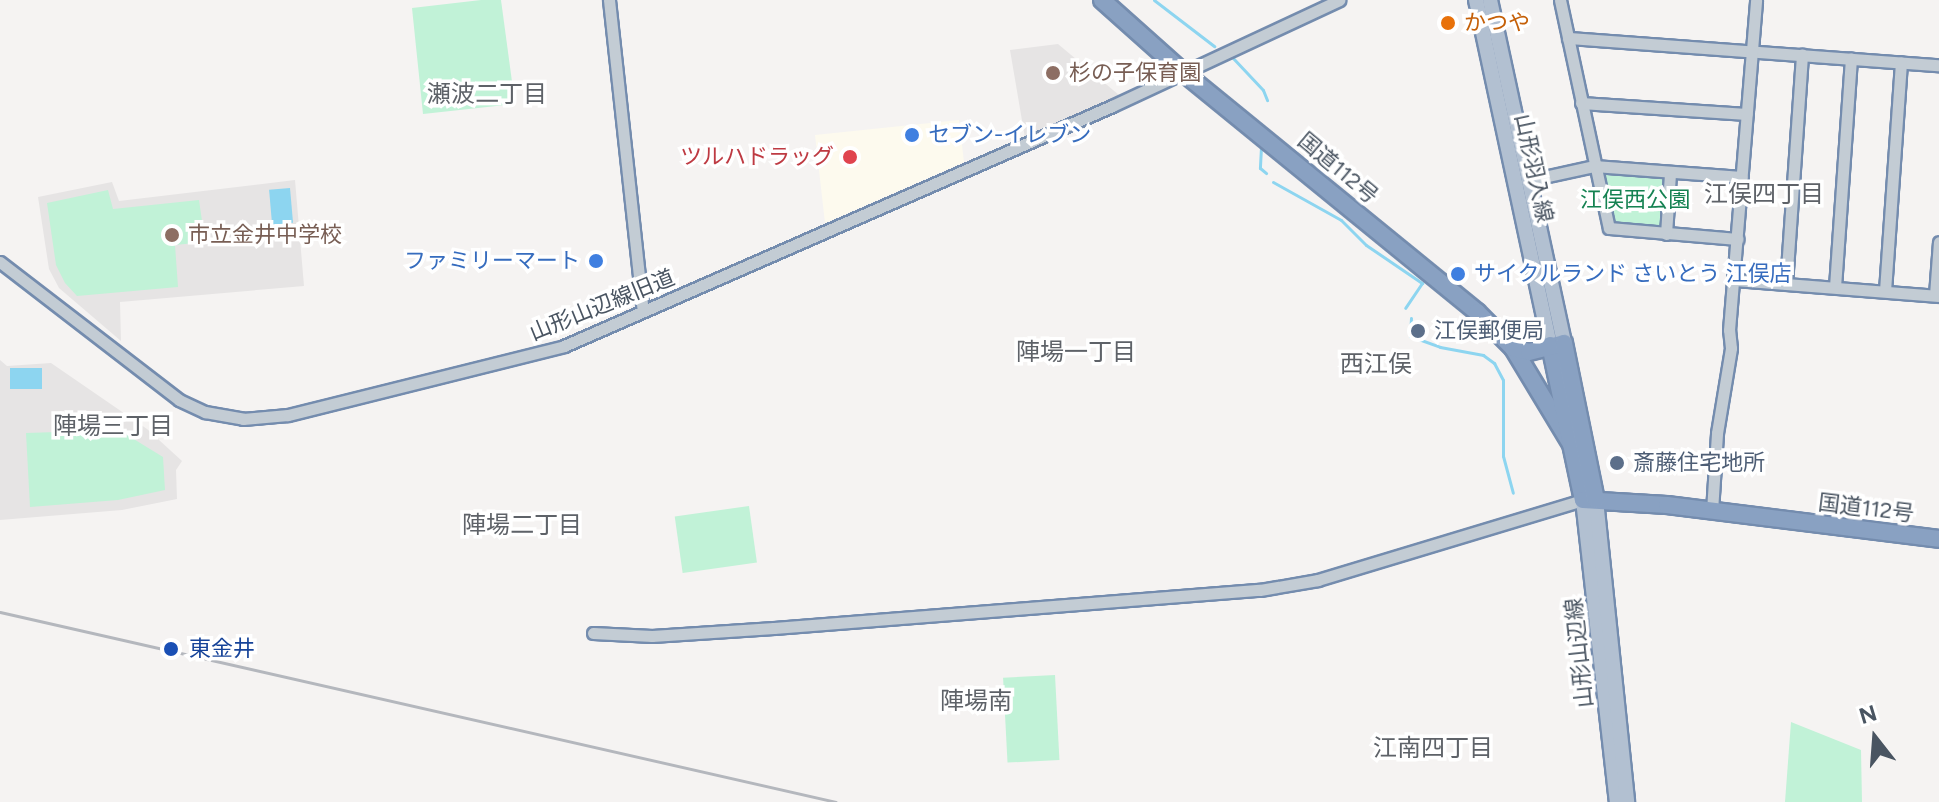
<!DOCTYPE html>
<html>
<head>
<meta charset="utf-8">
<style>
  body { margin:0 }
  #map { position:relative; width:1939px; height:802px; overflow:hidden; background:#f5f3f2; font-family:Figtree,"Noto Sans JP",sans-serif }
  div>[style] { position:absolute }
  .commercial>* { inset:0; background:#fdfaee }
  .education>* { inset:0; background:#e6e4e4 }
  .green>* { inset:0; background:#c1f2d7; transform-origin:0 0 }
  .water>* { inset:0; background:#8dd5f0; transform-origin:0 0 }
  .stream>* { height:3px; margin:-1.5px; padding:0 1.5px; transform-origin:1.5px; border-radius:1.5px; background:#8dd5f0 }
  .roads { filter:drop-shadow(2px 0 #748cae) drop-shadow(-2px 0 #748cae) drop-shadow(0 2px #748cae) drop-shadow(0 -2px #748cae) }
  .minor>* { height:11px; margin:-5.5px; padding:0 5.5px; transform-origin:5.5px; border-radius:5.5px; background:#c3ccd4 }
  .major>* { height:14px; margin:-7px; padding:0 7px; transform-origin:7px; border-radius:7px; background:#b2c0d1 }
  .highway>* { height:16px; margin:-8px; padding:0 8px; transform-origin:8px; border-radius:8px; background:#89a1c2 }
  .rail>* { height:3px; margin:-1.5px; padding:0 1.5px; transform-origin:1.5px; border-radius:1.5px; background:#b4b7bd }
  .dots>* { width:22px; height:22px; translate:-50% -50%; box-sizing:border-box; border:4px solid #fff; border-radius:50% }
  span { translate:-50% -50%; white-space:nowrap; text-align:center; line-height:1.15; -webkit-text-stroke:7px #fff; paint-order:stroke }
  .food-label { font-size:22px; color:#c56008 }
  .left { translate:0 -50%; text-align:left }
  .education-label { font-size:22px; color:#785e54 }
  .shop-label { font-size:22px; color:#366cbe }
  .right { translate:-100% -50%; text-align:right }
  .health-label { font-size:22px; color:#be3a42 }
  .street-label { font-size:22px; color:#495461 }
  .park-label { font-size:22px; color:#158252 }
  .service-label { font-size:22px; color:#4e5e75 }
  .transit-label { font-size:22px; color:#164399 }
  .neighbourhood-label { font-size:24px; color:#5e6268 }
  .north { position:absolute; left:1835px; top:698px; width:80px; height:80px; -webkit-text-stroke:6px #fff; paint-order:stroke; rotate:343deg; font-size:22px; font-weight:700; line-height:32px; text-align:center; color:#495461 }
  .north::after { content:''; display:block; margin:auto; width:28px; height:36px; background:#495461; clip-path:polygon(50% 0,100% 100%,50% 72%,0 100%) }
</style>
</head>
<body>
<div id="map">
  <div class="commercial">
    <i style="clip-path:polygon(959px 120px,964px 162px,825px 223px,815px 135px)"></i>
  </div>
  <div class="education">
    <i style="clip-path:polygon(1058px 44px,1119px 95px,1025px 138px,1010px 50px)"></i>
    <i style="clip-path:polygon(295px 180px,304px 286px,120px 302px,121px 341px,59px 288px,49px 269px,38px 197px,112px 182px,119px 201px)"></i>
    <i style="clip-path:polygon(0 360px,7px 366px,51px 363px,147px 429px,182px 461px,176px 470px,177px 499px,122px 510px,0 520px)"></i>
  </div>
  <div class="green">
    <i style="clip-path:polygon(481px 0,501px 0,515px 104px,423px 114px,412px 8px)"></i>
    <i style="clip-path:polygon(1594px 166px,1670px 173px,1666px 234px,1609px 228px)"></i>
    <i style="clip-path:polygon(108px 190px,113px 209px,199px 200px,205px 242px,175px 245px,178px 287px,77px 296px,65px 283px,56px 265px,47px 203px)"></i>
    <i style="clip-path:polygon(119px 430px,163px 457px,165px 490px,118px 500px,30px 507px,26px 433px)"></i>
    <i style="left:749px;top:506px;width:57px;height:75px;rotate:82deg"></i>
    <i style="left:1055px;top:675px;width:85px;height:52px;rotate:87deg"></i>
    <i style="clip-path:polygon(1791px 722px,1861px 750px,1862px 802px,1785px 802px)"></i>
  </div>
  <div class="water">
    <i style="left:290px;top:188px;width:35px;height:21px;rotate:85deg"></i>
    <i style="left:42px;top:368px;width:21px;height:32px;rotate:90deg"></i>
  </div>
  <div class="stream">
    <i style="left:1154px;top:0;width:76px;rotate:37.5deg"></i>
    <i style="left:1232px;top:57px;width:45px;rotate:46.8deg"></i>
    <i style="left:1263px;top:90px;width:11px;rotate:68deg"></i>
    <i style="left:1261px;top:147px;width:21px;rotate:93deg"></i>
    <i style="left:1260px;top:168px;width:8px;rotate:40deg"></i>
    <i style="left:1273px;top:182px;width:78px;rotate:29.2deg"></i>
    <i style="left:1341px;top:220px;width:35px;rotate:45deg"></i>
    <i style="left:1366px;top:245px;width:68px;rotate:34.2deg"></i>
    <i style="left:1422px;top:283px;width:30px;rotate:124deg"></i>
    <i style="left:1411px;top:318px;width:18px;rotate:93deg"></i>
    <i style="left:1410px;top:336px;width:32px;rotate:20deg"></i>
    <i style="left:1440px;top:347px;width:44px;rotate:10.5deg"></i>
    <i style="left:1483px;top:355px;width:14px;rotate:36deg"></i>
    <i style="left:1494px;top:363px;width:19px;rotate:62deg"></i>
    <i style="left:1503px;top:380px;width:76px;rotate:90deg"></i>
    <i style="left:1503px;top:456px;width:38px;rotate:75deg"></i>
  </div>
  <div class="roads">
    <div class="minor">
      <i style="left:609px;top:0;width:313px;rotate:83.8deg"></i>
      <i style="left:1560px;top:0;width:233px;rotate:77.9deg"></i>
      <i style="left:1609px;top:228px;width:129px;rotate:4.9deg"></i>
      <i style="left:1568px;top:38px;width:372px;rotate:4.2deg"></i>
      <i style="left:1581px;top:103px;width:166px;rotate:3.8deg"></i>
      <i style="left:1530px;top:180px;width:66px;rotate:-12.3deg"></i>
      <i style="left:1594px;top:166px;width:148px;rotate:4.3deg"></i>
      <i style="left:1666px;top:234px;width:61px;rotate:-86.2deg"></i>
      <i style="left:0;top:262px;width:226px;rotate:37.6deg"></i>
      <i style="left:179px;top:400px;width:29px;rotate:25deg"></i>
      <i style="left:205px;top:412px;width:39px;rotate:10deg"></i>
      <i style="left:243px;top:419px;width:45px;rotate:-5.1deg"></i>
      <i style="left:288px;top:415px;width:284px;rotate:-14deg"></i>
      <i style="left:564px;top:346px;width:598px;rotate:-23.65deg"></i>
      <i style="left:1112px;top:106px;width:251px;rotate:-25deg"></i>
      <i style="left:1734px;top:280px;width:206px;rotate:4.5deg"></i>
      <i style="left:1786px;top:284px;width:230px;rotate:-86deg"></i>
      <i style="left:1835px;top:287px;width:229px;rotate:-86deg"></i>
      <i style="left:1885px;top:291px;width:229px;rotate:-86deg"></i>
      <i style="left:1935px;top:295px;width:53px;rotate:-85.7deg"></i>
      <i style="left:1712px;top:511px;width:78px;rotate:-86.3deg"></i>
      <i style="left:1717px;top:433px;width:86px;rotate:-80.6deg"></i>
      <i style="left:1731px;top:348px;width:18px;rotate:-96deg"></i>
      <i style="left:1729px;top:330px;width:331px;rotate:-85.3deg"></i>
      <i style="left:593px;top:633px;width:59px;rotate:2.9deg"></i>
      <i style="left:652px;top:636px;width:122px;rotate:-3.8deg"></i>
      <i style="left:774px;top:628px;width:487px;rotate:-4.5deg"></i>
      <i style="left:1260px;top:590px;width:59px;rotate:-9.8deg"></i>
      <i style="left:1318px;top:580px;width:277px;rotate:-16.8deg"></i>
    </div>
    <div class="major">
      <i style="left:1476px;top:0;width:353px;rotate:77.9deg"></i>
      <i style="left:1490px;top:0;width:351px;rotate:77.8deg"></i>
      <i style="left:1583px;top:500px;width:304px;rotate:83.6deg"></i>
      <i style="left:1596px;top:500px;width:304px;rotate:84.1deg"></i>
    </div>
    <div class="highway">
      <i style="left:1102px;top:0;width:110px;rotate:41.7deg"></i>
      <i style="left:1184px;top:73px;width:378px;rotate:39.2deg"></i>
      <i style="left:1477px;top:312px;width:51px;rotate:45deg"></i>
      <i style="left:1513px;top:348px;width:112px;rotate:58.9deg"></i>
      <i style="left:1550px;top:345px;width:158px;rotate:78deg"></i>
      <i style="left:1583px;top:500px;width:84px;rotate:3.4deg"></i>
      <i style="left:1667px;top:505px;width:274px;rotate:7.1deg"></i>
      <i style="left:1513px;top:348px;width:16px;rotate:14deg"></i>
      <i style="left:1529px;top:352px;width:36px;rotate:-14deg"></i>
      <i style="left:1564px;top:343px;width:160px;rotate:78.5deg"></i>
    </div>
  </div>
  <div class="rail">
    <i style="left:0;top:612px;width:857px;rotate:12.8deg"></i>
  </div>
  <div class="dots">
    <i style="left:1448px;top:23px;background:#e8710a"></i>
    <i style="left:1053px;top:73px;background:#8d6e63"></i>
    <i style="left:912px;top:135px;background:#3f7fe0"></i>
    <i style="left:850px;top:157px;background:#e0444e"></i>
    <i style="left:172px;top:235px;background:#8d6e63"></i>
    <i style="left:596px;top:261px;background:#3f7fe0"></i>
    <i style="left:1458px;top:274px;background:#3f7fe0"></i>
    <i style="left:1418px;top:331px;background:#5c6f8a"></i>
    <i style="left:1617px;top:463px;background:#5c6f8a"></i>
    <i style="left:171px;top:649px;background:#1a4fb4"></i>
  </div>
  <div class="food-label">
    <span class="left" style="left:1464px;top:23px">かつや</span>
  </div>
  <div class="education-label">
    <span class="left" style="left:1069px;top:73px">杉の子保育園</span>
    <span class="left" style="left:188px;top:235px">市立金井中学校</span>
  </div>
  <div class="shop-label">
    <span class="left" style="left:928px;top:135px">セブン-イレブン</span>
    <span class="right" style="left:580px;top:261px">ファミリーマート</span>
    <span class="left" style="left:1474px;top:274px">サイクルランド さいとう 江俣店</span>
  </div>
  <div class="health-label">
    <span class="right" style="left:834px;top:157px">ツルハドラッグ</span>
  </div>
  <div class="street-label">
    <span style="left:1338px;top:168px;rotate:40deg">国道112号</span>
    <span style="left:1534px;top:168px;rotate:78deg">山形羽入線</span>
    <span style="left:602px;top:305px;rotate:-22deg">山形山辺線旧道</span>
    <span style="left:1866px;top:508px;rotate:7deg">国道112号</span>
    <span style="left:1579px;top:653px;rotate:-96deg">山形山辺線</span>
  </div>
  <div class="park-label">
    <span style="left:1635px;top:200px">江俣西公園</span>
  </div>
  <div class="service-label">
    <span class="left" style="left:1434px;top:331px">江俣郵便局</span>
    <span class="left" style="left:1633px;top:463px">斎藤住宅地所</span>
  </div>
  <div class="transit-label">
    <span class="left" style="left:189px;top:649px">東金井</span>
  </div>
  <div class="neighbourhood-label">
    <span style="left:487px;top:94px">瀬波二丁目</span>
    <span style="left:1764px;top:194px">江俣四丁目</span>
    <span style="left:1076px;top:352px">陣場一丁目</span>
    <span style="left:1376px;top:364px">西江俣</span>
    <span style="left:113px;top:426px">陣場三丁目</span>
    <span style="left:522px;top:525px">陣場二丁目</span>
    <span style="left:976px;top:701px">陣場南</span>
    <span style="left:1433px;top:748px">江南四丁目</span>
  </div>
  <div class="north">N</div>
</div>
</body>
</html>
